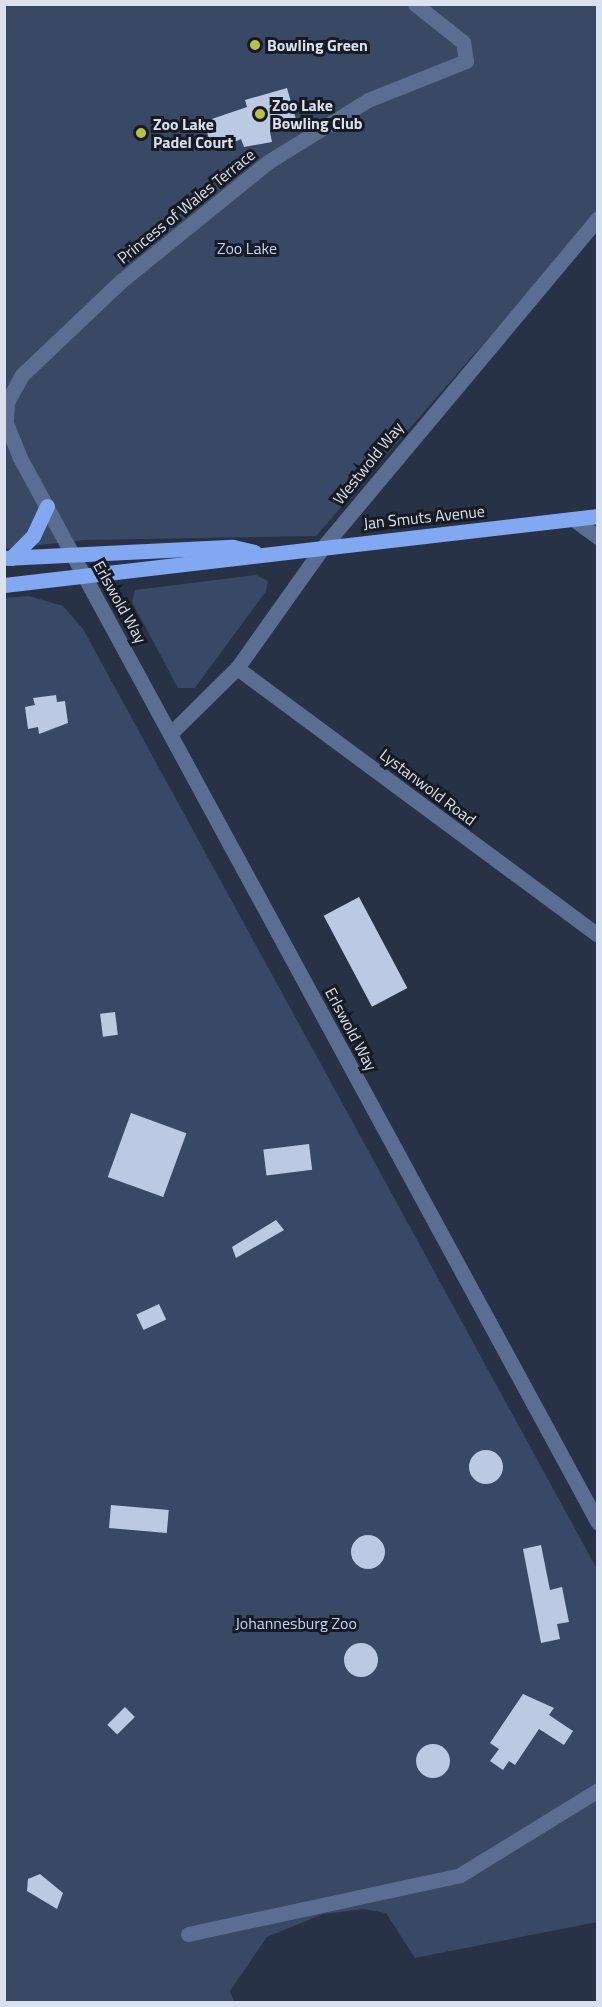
<!DOCTYPE html>
<html>
<head>
<meta charset="utf-8">
<style>
  body { margin:0 }
  #map { position:relative; width:602px; height:2007px; overflow:hidden; background:#273247; font-family:"Titillium Web",sans-serif }
  div>[style] { position:absolute }
  .green>* { inset:0; background:#394864 }
  .building>* { inset:0; background:#bbc9e3; transform-origin:0 0 }
  .round { border-radius:50% }
  .minor>* { height:15px; margin:-7.5px; padding:0 7.5px; transform-origin:7.5px; border-radius:7.5px; background:#5b6e92 }
  .major>* { height:15px; margin:-7.5px; padding:0 7.5px; transform-origin:7.5px; border-radius:7.5px; background:#82a8f2 }
  .dots>* { width:16px; height:16px; translate:-50% -50%; box-sizing:border-box; border:3px solid #151a23; border-radius:50% }
  span { translate:-50% -50%; white-space:nowrap; text-align:center; line-height:1.15; -webkit-text-stroke:6px #151a23; paint-order:stroke }
  .poi-label { font-size:16px; color:#d9e1ee; font-weight:700 }
  .left { translate:0 -50%; text-align:left }
  .street-label { font-size:16px; color:#d9e1ee }
  .park-label { font-size:16px; color:#bed4ff }
  .frame { position:absolute; inset:0; border:6px solid #d9e1ee; pointer-events:none }
</style>
</head>
<body>
<div id="map">
  <div class="green">
    <i style="clip-path:polygon(4px 5px,597px 5px,597px 213px,316px 536px,84px 540px,5px 549px)"></i>
    <i style="clip-path:polygon(256px 575px,268px 581px,266px 591px,195px 688px,178px 688px,132px 602px,135px 590px)"></i>
    <i style="clip-path:polygon(29px 596px,63px 606px,83px 629px,597px 1569px,597px 1922px,415px 1958px,386px 1913px,364px 1909px,323px 1914px,267px 1937px,230px 1991px,234px 2002px,5px 2002px,4px 598px)"></i>
  </div>
  <div class="building">
    <i style="clip-path:polygon(287px 88px,297px 123px,270px 132px,272px 142px,244px 147px,241px 139px,214px 151px,203px 122px,247px 107px,245px 100px)"></i>
    <i style="clip-path:polygon(56px 695px,57px 702px,65px 701px,68px 723px,39px 734px,38px 727px,28px 729px,25px 707px,35px 705px,33px 698px)"></i>
    <i style="left:359px;top:897px;width:103px;height:40px;rotate:62deg"></i>
    <i style="left:115px;top:1012px;width:23px;height:15px;rotate:83deg"></i>
    <i style="left:131px;top:1113px;width:59px;height:68px;rotate:20deg"></i>
    <i style="left:309px;top:1144px;width:26px;height:46px;rotate:83deg"></i>
    <i style="clip-path:polygon(276px 1220px,284px 1230px,236px 1258px,232px 1247px)"></i>
    <i style="left:159px;top:1304px;width:17px;height:25px;rotate:65deg"></i>
    <i class="round" style="left:469px;top:1450px;width:34px;height:34px"></i>
    <i style="left:111px;top:1505px;width:58px;height:23px;rotate:5deg"></i>
    <i class="round" style="left:351px;top:1535px;width:34px;height:34px"></i>
    <i style="clip-path:polygon(541px 1545px,550px 1590px,562px 1587px,569px 1622px,557px 1624px,560px 1639px,541px 1643px,523px 1549px)"></i>
    <i class="round" style="left:344px;top:1643px;width:34px;height:34px"></i>
    <i style="clip-path:polygon(523px 1694px,554px 1708px,549px 1715px,573px 1731px,564px 1745px,539px 1729px,515px 1765px,509px 1761px,503px 1770px,490px 1761px,499px 1749px,490px 1743px)"></i>
    <i style="left:125px;top:1707px;width:14px;height:25px;rotate:45deg"></i>
    <i class="round" style="left:416px;top:1744px;width:34px;height:34px"></i>
    <i style="clip-path:polygon(40px 1874px,63px 1893px,57px 1909px,27px 1891px,28px 1879px)"></i>
  </div>
  <div class="minor">
    <i style="left:415px;top:4px;width:61px;rotate:38.4deg"></i>
    <i style="left:463px;top:42px;width:19px;rotate:81deg"></i>
    <i style="left:466px;top:61px;width:105px;rotate:158.3deg"></i>
    <i style="left:368px;top:100px;width:118px;rotate:148.2deg"></i>
    <i style="left:268px;top:162px;width:189px;rotate:141deg"></i>
    <i style="left:121px;top:281px;width:137px;rotate:136.5deg"></i>
    <i style="left:22px;top:375px;width:31px;rotate:119deg"></i>
    <i style="left:7px;top:402px;width:21px;rotate:93deg"></i>
    <i style="left:6px;top:423px;width:35px;rotate:68deg"></i>
    <i style="left:19px;top:456px;width:1214px;rotate:61.51deg"></i>
    <i style="left:573px;top:519px;width:31px;rotate:36deg"></i>
    <i style="left:237px;top:668px;width:449px;rotate:36.5deg"></i>
    <i style="left:171px;top:733px;width:93px;rotate:-44.6deg"></i>
    <i style="left:237px;top:668px;width:148px;rotate:-54.6deg"></i>
    <i style="left:323px;top:547px;width:429px;rotate:-50.1deg"></i>
    <i style="left:188px;top:1934px;width:278px;rotate:-12.2deg"></i>
    <i style="left:460px;top:1875px;width:162px;rotate:-31.6deg"></i>
  </div>
  <div class="major">
    <i style="left:4px;top:558px;width:229px;rotate:-2.8deg"></i>
    <i style="left:233px;top:547px;width:22px;rotate:13deg"></i>
    <i style="left:11px;top:558px;width:31px;rotate:-45deg"></i>
    <i style="left:33px;top:536px;width:33px;rotate:-65deg"></i>
    <i style="left:4px;top:585px;width:598px;rotate:-6.63deg"></i>
  </div>
  <div class="dots">
    <i style="left:255px;top:45px;background:#b8c147"></i>
    <i style="left:260px;top:114px;background:#b8c147"></i>
    <i style="left:141px;top:133px;background:#b8c147"></i>
  </div>
  <div class="poi-label">
    <span class="left" style="left:267px;top:45px">Bowling Green</span>
    <span class="left" style="left:272px;top:114px">Zoo Lake<br>Bowling Club</span>
    <span class="left" style="left:153px;top:133px">Zoo Lake<br>Padel Court</span>
  </div>
  <div class="street-label">
    <span style="left:186px;top:206px;rotate:-39deg">Princess of Wales Terrace</span>
    <span style="left:368px;top:463px;rotate:-51deg">Westwold Way</span>
    <span style="left:424px;top:517px;rotate:-6deg">Jan Smuts Avenue</span>
    <span style="left:120px;top:602px;rotate:61deg">Erlswold Way</span>
    <span style="left:428px;top:787px;rotate:37deg">Lystanwold Road</span>
    <span style="left:351px;top:1029px;rotate:62deg">Erlswold Way</span>
  </div>
  <div class="park-label">
    <span style="left:247px;top:248px">Zoo Lake</span>
    <span style="left:296px;top:1623px">Johannesburg Zoo</span>
  </div>
  <div class="frame"></div>
</div>
</body>
</html>
